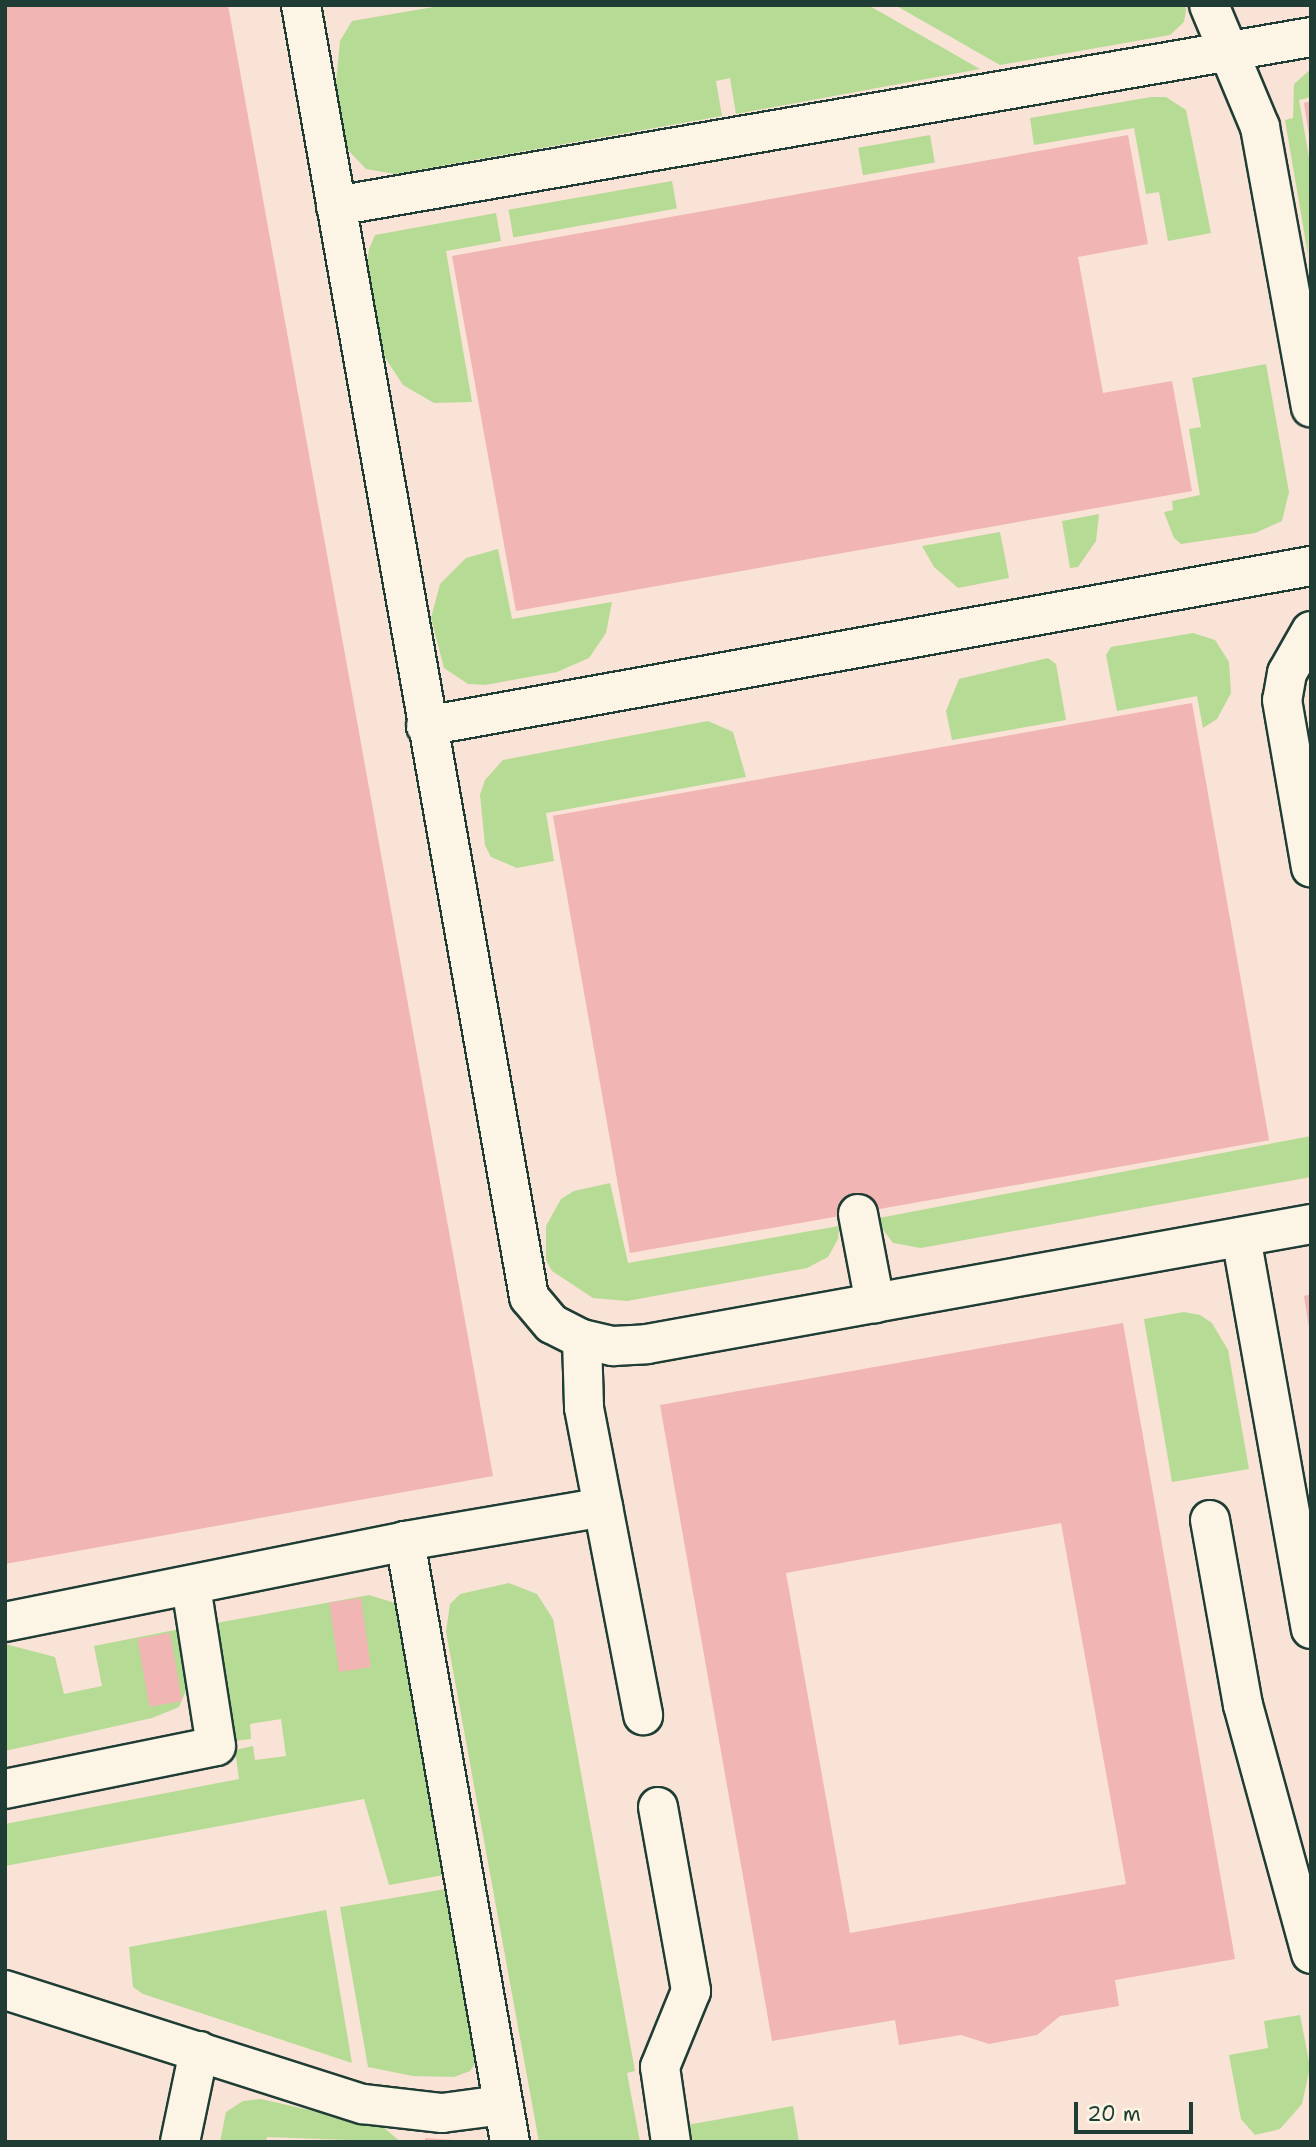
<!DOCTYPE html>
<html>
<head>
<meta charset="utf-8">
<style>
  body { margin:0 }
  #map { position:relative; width:1316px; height:2147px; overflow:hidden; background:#f9e2d6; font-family:"Shantell Sans",sans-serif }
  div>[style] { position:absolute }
  .green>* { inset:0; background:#b6db95; transform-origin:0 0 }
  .building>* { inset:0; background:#f1b5b3; transform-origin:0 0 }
  .roads { filter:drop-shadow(2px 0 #1f3d34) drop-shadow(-2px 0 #1f3d34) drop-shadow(0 2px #1f3d34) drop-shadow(0 -2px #1f3d34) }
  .minor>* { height:38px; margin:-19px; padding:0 19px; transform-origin:19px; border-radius:19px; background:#fcf5e5 }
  span { translate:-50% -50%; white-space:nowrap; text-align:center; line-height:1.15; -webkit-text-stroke:6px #fcf5e5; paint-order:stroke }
  .frame { position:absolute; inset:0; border:7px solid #1f3d34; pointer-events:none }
  .scale { position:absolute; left:1074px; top:2102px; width:119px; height:32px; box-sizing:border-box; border:4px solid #1f3d34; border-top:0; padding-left:9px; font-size:21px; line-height:24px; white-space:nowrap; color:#1f3d34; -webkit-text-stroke:5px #fcf5e5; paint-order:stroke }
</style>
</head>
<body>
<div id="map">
  <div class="green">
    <i style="clip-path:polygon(445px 5px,868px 5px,980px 69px,736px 114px,730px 78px,716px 81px,722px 116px,395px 174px,366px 169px,348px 150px,343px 135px,336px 83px,340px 41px,352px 21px)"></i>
    <i style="clip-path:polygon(895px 5px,1185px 5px,1186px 10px,1184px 22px,1170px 35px,1000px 65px)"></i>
    <i style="clip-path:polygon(1311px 69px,1311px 97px,1299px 100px,1311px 169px,1308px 255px,1285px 120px,1293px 118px,1294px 84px)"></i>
    <i style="clip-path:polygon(1151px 97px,1166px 97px,1186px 110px,1211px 233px,1168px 241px,1159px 192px,1146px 194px,1134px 128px,1034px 145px,1030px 118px)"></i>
    <i style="left:930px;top:135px;width:28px;height:73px;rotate:80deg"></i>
    <i style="left:672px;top:181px;width:28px;height:166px;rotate:80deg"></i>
    <i style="clip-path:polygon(496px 213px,501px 241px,446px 251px,472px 402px,434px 403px,403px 385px,384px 356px,367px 264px,369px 249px,375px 235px)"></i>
    <i style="clip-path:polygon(1266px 364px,1289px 492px,1282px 521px,1255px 533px,1181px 544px,1174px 538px,1164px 512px,1173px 510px,1172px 501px,1200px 495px,1189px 429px,1201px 427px,1192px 378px)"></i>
    <i style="clip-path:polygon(1099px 514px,1096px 541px,1078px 567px,1070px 568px,1062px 521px)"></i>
    <i style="clip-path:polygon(1000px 532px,1009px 578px,958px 588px,934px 567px,922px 546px)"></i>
    <i style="clip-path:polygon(498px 549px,512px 619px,612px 602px,606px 633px,589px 658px,557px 672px,485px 685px,468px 684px,444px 668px,431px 618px,440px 584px,466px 558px)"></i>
    <i style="clip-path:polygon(1193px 633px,1215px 640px,1229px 662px,1231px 693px,1217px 719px,1203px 728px,1197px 696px,1117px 711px,1106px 655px,1111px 647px)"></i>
    <i style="clip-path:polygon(1048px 658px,1056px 664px,1066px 720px,952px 740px,946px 711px,959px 679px)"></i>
    <i style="clip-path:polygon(708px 721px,733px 732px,746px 777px,546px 813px,554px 861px,517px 868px,491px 857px,485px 845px,480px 795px,485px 780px,503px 760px)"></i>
    <i style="clip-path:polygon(1311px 1136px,1311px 1177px,921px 1248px,893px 1243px,881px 1227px,879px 1218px)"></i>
    <i style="clip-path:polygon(610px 1183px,628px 1263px,839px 1226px,838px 1239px,828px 1257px,807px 1268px,627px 1301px,593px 1298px,552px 1271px,546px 1260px,546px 1226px,561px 1199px,574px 1191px)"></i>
    <i style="clip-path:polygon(1184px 1312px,1200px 1315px,1212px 1323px,1228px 1350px,1249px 1469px,1172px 1482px,1144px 1319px)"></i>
    <i style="clip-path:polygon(509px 1583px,537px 1594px,553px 1619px,635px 2071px,627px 2073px,640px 2142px,539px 2142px,446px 1632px,450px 1604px,460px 1594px)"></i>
    <i style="clip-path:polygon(369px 1595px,395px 1603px,402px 1615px,449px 1874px,389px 1885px,364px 1799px,5px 1866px,5px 1824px,239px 1779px,235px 1750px,253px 1746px,255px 1760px,286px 1756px,281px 1719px,250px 1724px,251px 1739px,233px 1741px,217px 1623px)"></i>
    <i style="clip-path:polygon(180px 1629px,189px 1683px,179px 1707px,152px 1718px,5px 1751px,5px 1644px,55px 1657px,64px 1694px,102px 1686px,94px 1646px)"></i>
    <i style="clip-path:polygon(451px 1888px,481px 2055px,470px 2071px,454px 2077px,413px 2076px,368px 2067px,340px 1907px)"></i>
    <i style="clip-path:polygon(326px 1910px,352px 2063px,143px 1994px,133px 1987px,129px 1947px)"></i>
    <i style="clip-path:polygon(1300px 2015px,1310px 2067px,1302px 2104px,1280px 2129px,1255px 2135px,1241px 2119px,1229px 2055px,1268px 2048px,1264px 2021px)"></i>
    <i style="clip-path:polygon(261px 2099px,383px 2127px,401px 2142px,267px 2137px,266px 2142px,220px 2142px,226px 2112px,243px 2101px)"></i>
    <i style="clip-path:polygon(793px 2106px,799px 2142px,690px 2142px,687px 2125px)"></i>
  </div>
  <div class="building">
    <i style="clip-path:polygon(5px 5px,228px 5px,493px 1476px,5px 1564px)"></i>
    <i style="clip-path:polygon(1311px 101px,1311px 134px,1309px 135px,1304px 103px)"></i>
    <i style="clip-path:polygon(1128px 135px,1148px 244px,1078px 257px,1103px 393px,1172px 381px,1192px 491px,516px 611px,452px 256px)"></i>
    <i style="left:1192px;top:703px;width:444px;height:649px;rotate:80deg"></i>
    <i style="clip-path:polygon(1311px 1294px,1311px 1328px,1309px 1328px,1304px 1296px)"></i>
    <i style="clip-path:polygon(evenodd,1123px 1323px,1235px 1959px,1115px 1980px,1119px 2006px,1060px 2016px,1037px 2035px,989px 2044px,961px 2035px,899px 2045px,895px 2020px,772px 2041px,660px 1405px,1123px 1323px,1061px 1523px,1126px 1884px,850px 1933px,786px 1573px,1061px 1523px)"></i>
    <i style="left:361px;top:1598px;width:70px;height:32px;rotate:82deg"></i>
    <i style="left:170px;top:1633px;width:69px;height:33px;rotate:80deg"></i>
    <i style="clip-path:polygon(425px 2138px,453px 2140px,453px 2142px,425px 2142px)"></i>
  </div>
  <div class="roads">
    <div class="minor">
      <i style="left:301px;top:5px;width:1312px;rotate:79.99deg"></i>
      <i style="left:529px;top:1297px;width:35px;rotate:50deg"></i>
      <i style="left:552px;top:1324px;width:34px;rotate:27deg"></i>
      <i style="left:582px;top:1339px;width:32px;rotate:13deg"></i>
      <i style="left:613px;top:1346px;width:34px;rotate:-3deg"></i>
      <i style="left:647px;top:1344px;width:675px;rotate:-10.24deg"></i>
      <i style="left:1209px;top:5px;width:132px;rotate:67.3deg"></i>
      <i style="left:1260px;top:127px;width:285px;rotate:79.7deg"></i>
      <i style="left:336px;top:206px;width:990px;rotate:-9.83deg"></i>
      <i style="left:1311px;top:631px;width:48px;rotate:119.7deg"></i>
      <i style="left:1287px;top:673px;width:27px;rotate:100deg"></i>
      <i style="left:1282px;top:700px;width:170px;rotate:80.2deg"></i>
      <i style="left:426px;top:726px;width:899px;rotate:-10.25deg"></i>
      <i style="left:858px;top:1214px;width:91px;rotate:79.2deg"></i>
      <i style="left:1241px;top:1237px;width:398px;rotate:79.9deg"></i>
      <i style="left:582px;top:1339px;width:69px;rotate:88.3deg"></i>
      <i style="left:584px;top:1408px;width:313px;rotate:79.1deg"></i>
      <i style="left:1210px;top:1520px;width:188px;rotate:79.9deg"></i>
      <i style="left:1243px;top:1705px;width:258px;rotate:74.7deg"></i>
      <i style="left:405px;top:1541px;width:610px;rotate:80.09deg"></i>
      <i style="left:5px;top:1622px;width:408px;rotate:-11.4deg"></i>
      <i style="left:405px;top:1541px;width:201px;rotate:-9.7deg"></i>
      <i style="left:5px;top:1789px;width:215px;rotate:-11.5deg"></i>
      <i style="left:216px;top:1746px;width:162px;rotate:-98.9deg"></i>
      <i style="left:658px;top:1807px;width:187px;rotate:79.8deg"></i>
      <i style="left:691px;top:1991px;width:82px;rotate:112.2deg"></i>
      <i style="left:660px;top:2067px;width:76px;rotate:81.7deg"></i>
      <i style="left:5px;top:1990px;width:376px;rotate:17.7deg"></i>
      <i style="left:363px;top:2104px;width:80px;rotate:6.5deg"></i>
      <i style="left:442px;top:2113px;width:62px;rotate:-7.5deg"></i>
      <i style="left:180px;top:2142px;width:93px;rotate:-78.2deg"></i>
    </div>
  </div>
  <div class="frame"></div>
  <div class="scale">20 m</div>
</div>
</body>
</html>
